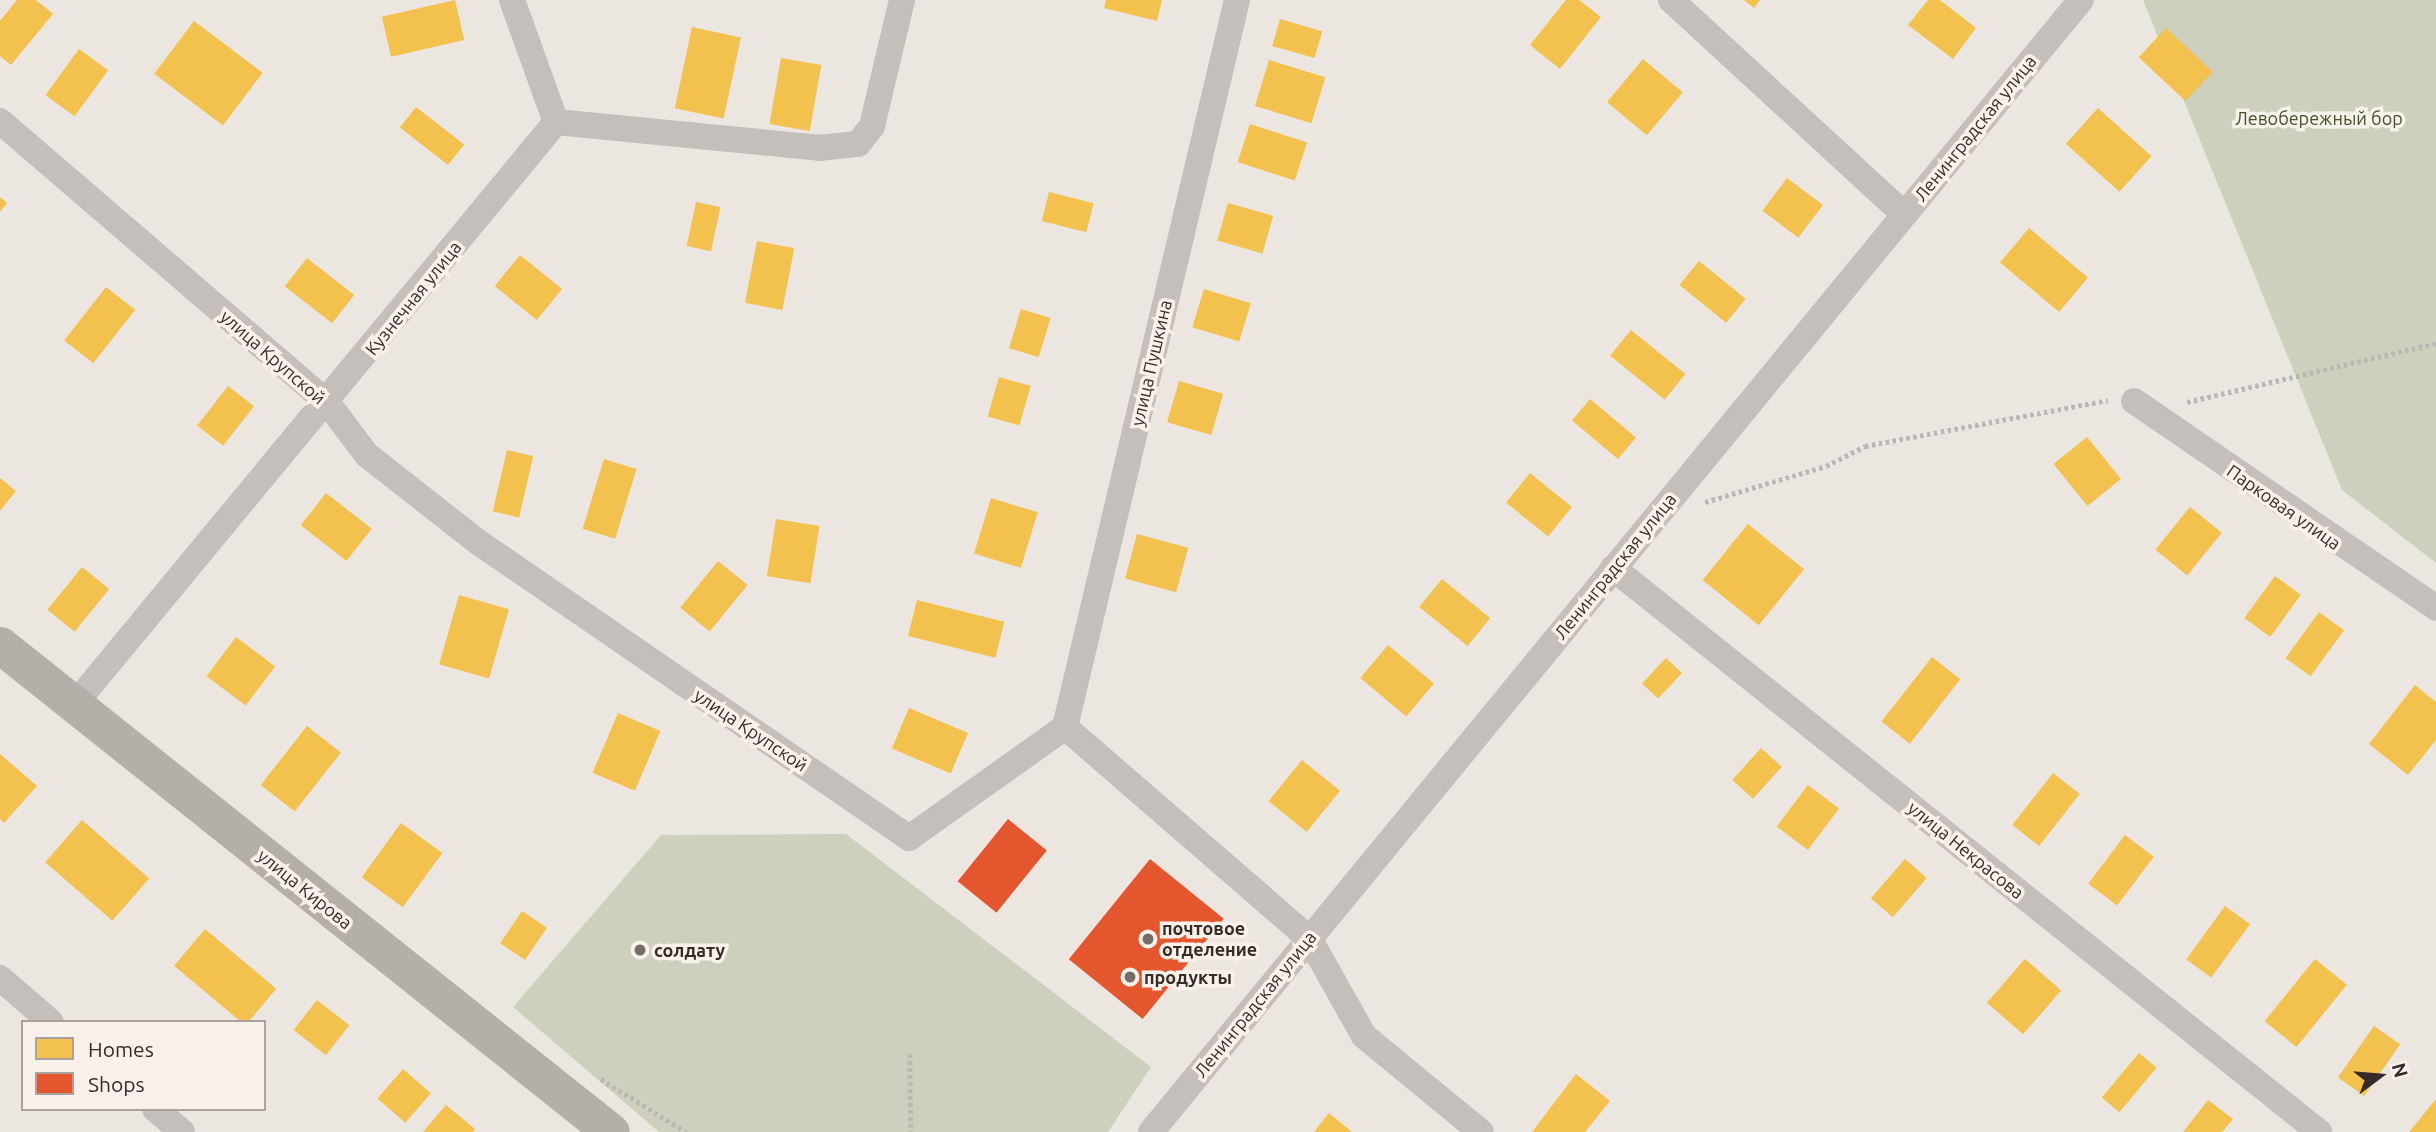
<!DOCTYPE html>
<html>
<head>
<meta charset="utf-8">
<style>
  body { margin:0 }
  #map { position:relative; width:2436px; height:1132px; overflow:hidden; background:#ece6e0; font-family:Ubuntu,sans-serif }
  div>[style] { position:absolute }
  .green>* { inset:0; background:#cdd0bc }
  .homes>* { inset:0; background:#f2c14e; transform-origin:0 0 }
  .shops>* { inset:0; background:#e4572e; transform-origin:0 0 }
  .path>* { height:4.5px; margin-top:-2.25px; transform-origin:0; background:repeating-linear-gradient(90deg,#bdb7b3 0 3.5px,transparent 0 7px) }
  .street>* { height:26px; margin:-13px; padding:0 13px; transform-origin:13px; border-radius:13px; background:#c4bfba }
  .secondary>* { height:37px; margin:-18.5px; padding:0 18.5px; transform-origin:18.5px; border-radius:18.5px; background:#b5afaa }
  .dots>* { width:19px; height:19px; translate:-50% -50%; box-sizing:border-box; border:4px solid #f8f1e9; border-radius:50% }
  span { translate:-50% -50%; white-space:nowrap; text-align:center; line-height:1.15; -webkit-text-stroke:7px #f8f1e9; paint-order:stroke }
  .park-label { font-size:18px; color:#45522e }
  .street-label { font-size:18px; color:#352c29 }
  .poi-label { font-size:18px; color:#352c29; font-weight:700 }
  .left { translate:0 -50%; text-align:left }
  .legend { position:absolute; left:21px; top:1020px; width:245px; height:91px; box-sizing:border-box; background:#f8f1e9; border:2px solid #aaa29c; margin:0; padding:9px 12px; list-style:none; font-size:21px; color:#352c29 }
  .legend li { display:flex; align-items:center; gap:14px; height:35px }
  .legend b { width:35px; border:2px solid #aaa29c }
  .north { position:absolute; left:2345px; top:1041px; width:70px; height:70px; -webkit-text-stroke:5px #f8f1e9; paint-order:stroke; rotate:74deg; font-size:19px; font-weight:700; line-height:28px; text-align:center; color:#352c29 }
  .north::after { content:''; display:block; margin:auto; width:24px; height:32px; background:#352c29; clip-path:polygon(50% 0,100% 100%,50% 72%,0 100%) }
</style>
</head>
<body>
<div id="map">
  <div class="green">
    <i style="clip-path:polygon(2143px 0,2436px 0,2436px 563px,2342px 490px)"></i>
    <i style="clip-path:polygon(846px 834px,1151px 1067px,1108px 1132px,659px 1132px,513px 1007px,661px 835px)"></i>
  </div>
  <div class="homes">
    <i style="clip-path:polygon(17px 0,36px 0,53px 14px,11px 65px,0 56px,0 21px)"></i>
    <i style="left:455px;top:0;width:41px;height:75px;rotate:77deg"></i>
    <i style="clip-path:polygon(1106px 0,1162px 0,1157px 21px,1104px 8px)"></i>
    <i style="clip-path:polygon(1566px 0,1579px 0,1601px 17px,1560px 69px,1530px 45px)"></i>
    <i style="clip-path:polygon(1744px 0,1760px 0,1754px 8px)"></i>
    <i style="clip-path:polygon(1928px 0,1940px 0,1976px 28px,1953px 59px,1908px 25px)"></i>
    <i style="left:1280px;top:19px;width:44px;height:28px;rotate:16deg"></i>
    <i style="left:194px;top:21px;width:86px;height:66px;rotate:37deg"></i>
    <i style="left:692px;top:27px;width:50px;height:83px;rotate:12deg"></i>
    <i style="left:2166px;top:28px;width:64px;height:40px;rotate:43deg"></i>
    <i style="left:79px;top:49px;width:36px;height:57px;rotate:36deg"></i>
    <i style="left:781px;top:58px;width:41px;height:67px;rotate:10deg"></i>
    <i style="left:1643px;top:59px;width:52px;height:56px;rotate:40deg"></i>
    <i style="left:1269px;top:60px;width:59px;height:48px;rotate:17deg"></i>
    <i style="left:416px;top:107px;width:61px;height:26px;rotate:38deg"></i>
    <i style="left:2098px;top:108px;width:72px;height:48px;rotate:42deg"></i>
    <i style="left:1250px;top:124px;width:60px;height:40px;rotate:18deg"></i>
    <i style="left:1787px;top:178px;width:45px;height:41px;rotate:37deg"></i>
    <i style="left:1049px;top:192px;width:46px;height:30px;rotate:14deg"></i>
    <i style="clip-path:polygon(0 197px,7px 203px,0 212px)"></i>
    <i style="left:696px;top:202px;width:25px;height:45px;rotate:12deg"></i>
    <i style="left:1228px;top:203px;width:47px;height:39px;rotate:16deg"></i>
    <i style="left:2029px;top:228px;width:77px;height:45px;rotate:40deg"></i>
    <i style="left:757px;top:241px;width:38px;height:63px;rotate:11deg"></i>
    <i style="left:520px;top:255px;width:54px;height:40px;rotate:39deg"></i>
    <i style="left:307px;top:258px;width:60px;height:36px;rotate:38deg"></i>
    <i style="left:1699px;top:261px;width:60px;height:31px;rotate:39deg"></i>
    <i style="left:106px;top:287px;width:37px;height:68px;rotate:38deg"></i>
    <i style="left:1204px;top:289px;width:49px;height:40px;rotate:17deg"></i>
    <i style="left:1021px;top:309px;width:31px;height:41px;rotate:17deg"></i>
    <i style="left:1631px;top:330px;width:70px;height:33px;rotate:39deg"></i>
    <i style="left:999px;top:377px;width:33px;height:41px;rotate:16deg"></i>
    <i style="left:1179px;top:381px;width:46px;height:43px;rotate:16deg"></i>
    <i style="left:228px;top:386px;width:33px;height:50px;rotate:38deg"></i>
    <i style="left:1590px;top:399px;width:60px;height:28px;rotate:40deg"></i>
    <i style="left:2087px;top:437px;width:54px;height:43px;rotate:51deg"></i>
    <i style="left:507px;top:450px;width:27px;height:63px;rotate:13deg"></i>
    <i style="left:604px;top:459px;width:34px;height:73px;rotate:17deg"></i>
    <i style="left:1530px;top:473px;width:54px;height:38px;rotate:39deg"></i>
    <i style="clip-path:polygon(0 478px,16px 491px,0 511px)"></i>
    <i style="left:326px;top:493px;width:58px;height:41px;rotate:38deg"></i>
    <i style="left:991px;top:498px;width:49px;height:58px;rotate:17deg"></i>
    <i style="left:2190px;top:507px;width:41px;height:55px;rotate:39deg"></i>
    <i style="left:776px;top:519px;width:44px;height:58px;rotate:9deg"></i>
    <i style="left:1748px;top:524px;width:72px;height:72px;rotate:39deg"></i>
    <i style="left:1137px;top:534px;width:53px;height:46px;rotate:15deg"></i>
    <i style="left:718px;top:561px;width:38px;height:60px;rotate:39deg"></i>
    <i style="left:82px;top:567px;width:35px;height:55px;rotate:39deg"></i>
    <i style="left:2275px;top:576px;width:32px;height:52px;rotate:36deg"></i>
    <i style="left:1442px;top:579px;width:62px;height:36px;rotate:39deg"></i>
    <i style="left:459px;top:595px;width:52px;height:72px;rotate:16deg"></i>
    <i style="left:917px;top:600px;width:90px;height:37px;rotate:14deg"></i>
    <i style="left:2319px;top:612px;width:31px;height:57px;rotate:36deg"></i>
    <i style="left:236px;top:637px;width:49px;height:49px;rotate:37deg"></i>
    <i style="left:1388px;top:645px;width:60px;height:43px;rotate:40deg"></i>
    <i style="left:1932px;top:657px;width:36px;height:82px;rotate:38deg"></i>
    <i style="left:1666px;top:658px;width:22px;height:35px;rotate:43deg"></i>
    <i style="clip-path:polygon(2415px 685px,2436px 702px,2436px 740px,2408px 775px,2369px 744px)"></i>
    <i style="left:909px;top:708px;width:64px;height:44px;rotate:23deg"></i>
    <i style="left:618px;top:713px;width:46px;height:65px;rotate:23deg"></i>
    <i style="left:307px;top:726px;width:43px;height:75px;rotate:38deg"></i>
    <i style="left:1761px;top:748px;width:28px;height:43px;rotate:42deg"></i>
    <i style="clip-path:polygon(0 754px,37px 786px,4px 823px,0 819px)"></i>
    <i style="left:1302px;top:760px;width:49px;height:53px;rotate:39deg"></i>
    <i style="left:2053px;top:773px;width:34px;height:66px;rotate:38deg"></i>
    <i style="left:1808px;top:785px;width:39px;height:52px;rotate:37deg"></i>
    <i style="left:82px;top:820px;width:89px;height:56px;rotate:41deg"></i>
    <i style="left:401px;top:823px;width:51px;height:67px;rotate:36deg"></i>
    <i style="left:2125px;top:835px;width:36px;height:61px;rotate:37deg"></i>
    <i style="left:1905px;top:859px;width:29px;height:52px;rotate:41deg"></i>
    <i style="left:2225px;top:906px;width:31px;height:66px;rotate:36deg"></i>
    <i style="left:522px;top:911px;width:30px;height:39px;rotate:34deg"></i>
    <i style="left:205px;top:929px;width:93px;height:48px;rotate:40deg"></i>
    <i style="left:2025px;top:959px;width:48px;height:58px;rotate:41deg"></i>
    <i style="left:2315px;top:959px;width:41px;height:80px;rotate:39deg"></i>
    <i style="left:317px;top:1000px;width:41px;height:38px;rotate:38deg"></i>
    <i style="left:2374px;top:1026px;width:32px;height:63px;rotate:35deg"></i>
    <i style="left:2139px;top:1053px;width:23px;height:58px;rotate:40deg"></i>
    <i style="left:403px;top:1069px;width:37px;height:39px;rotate:41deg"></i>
    <i style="clip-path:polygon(1576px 1074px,1610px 1101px,1585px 1132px,1532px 1132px)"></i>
    <i style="clip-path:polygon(2436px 1099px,2436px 1132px,2409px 1132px)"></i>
    <i style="clip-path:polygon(2208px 1100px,2233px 1119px,2222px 1132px,2183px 1132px)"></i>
    <i style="clip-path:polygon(446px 1105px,475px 1129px,473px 1132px,423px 1132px)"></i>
    <i style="clip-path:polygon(1329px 1113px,1352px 1132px,1314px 1132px)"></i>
  </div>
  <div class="shops">
    <i style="left:1008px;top:819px;width:50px;height:80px;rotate:39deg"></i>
    <i style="left:1150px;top:859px;width:95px;height:129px;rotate:39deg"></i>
  </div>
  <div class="path">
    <i style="left:2187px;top:402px;width:256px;rotate:-13.3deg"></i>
    <i style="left:1705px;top:502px;width:126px;rotate:-16.6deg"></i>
    <i style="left:1826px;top:466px;width:44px;rotate:-27.1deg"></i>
    <i style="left:1865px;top:446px;width:247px;rotate:-10.7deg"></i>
    <i style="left:910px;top:1054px;width:78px;rotate:89.3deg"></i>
    <i style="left:601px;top:1079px;width:100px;rotate:31.9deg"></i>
  </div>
  <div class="street">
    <i style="left:512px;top:0;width:130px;rotate:70.2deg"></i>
    <i style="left:1671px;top:0;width:316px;rotate:42.6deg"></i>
    <i style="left:0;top:121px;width:431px;rotate:40.7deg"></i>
    <i style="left:327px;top:402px;width:66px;rotate:53deg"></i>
    <i style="left:367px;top:455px;width:141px;rotate:38.1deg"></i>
    <i style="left:478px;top:542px;width:523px;rotate:34.48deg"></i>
    <i style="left:909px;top:838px;width:191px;rotate:-35.4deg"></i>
    <i style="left:1065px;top:727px;width:323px;rotate:40.9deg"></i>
    <i style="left:1309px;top:938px;width:112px;rotate:60.7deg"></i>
    <i style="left:1364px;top:1036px;width:151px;rotate:39.4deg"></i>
    <i style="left:2134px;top:401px;width:366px;rotate:34.4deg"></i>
    <i style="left:1613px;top:568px;width:904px;rotate:38.62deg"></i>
    <i style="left:74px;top:705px;width:756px;rotate:-50.42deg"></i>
    <i style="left:556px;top:122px;width:264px;rotate:5.6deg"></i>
    <i style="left:819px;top:148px;width:39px;rotate:-6deg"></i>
    <i style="left:858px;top:144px;width:23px;rotate:-52deg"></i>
    <i style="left:872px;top:126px;width:130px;rotate:-76.6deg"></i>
    <i style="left:1065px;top:727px;width:747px;rotate:-76.69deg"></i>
    <i style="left:0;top:978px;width:67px;rotate:40.8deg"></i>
    <i style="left:155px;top:1109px;width:35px;rotate:40deg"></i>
    <i style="left:1151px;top:1132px;width:1465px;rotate:-50.6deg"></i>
  </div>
  <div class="secondary">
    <i style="left:0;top:645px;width:781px;rotate:38.56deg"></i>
  </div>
  <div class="dots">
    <i style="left:1148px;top:939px;background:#756d69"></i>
    <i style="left:640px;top:950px;background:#756d69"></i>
    <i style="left:1130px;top:977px;background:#756d69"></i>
  </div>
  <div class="park-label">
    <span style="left:2319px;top:118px">Левобережный бор</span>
  </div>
  <div class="street-label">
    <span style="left:1975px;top:128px;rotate:-51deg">Ленинградская улица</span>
    <span style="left:413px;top:298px;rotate:-51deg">Кузнечная улица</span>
    <span style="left:273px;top:357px;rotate:41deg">улица Крупской</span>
    <span style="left:1151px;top:363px;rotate:-77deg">улица Пушкина</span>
    <span style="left:2284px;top:507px;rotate:35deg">Парковая улица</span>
    <span style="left:1615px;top:566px;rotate:-51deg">Ленинградская улица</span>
    <span style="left:751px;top:730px;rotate:34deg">улица Крупской</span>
    <span style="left:1966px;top:850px;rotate:39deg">улица Некрасова</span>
    <span style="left:305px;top:889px;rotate:39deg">улица Кирова</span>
    <span style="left:1255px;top:1004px;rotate:-51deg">Ленинградская улица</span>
  </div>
  <div class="poi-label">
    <span class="left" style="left:1162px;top:939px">почтовое<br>отделение</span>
    <span class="left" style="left:654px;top:950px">солдату</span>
    <span class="left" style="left:1144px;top:977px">продукты</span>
  </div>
  <ul class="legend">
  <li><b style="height:19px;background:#f2c14e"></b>Homes</li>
  <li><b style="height:19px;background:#e4572e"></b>Shops</li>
  </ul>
  <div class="north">N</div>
</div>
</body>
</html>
